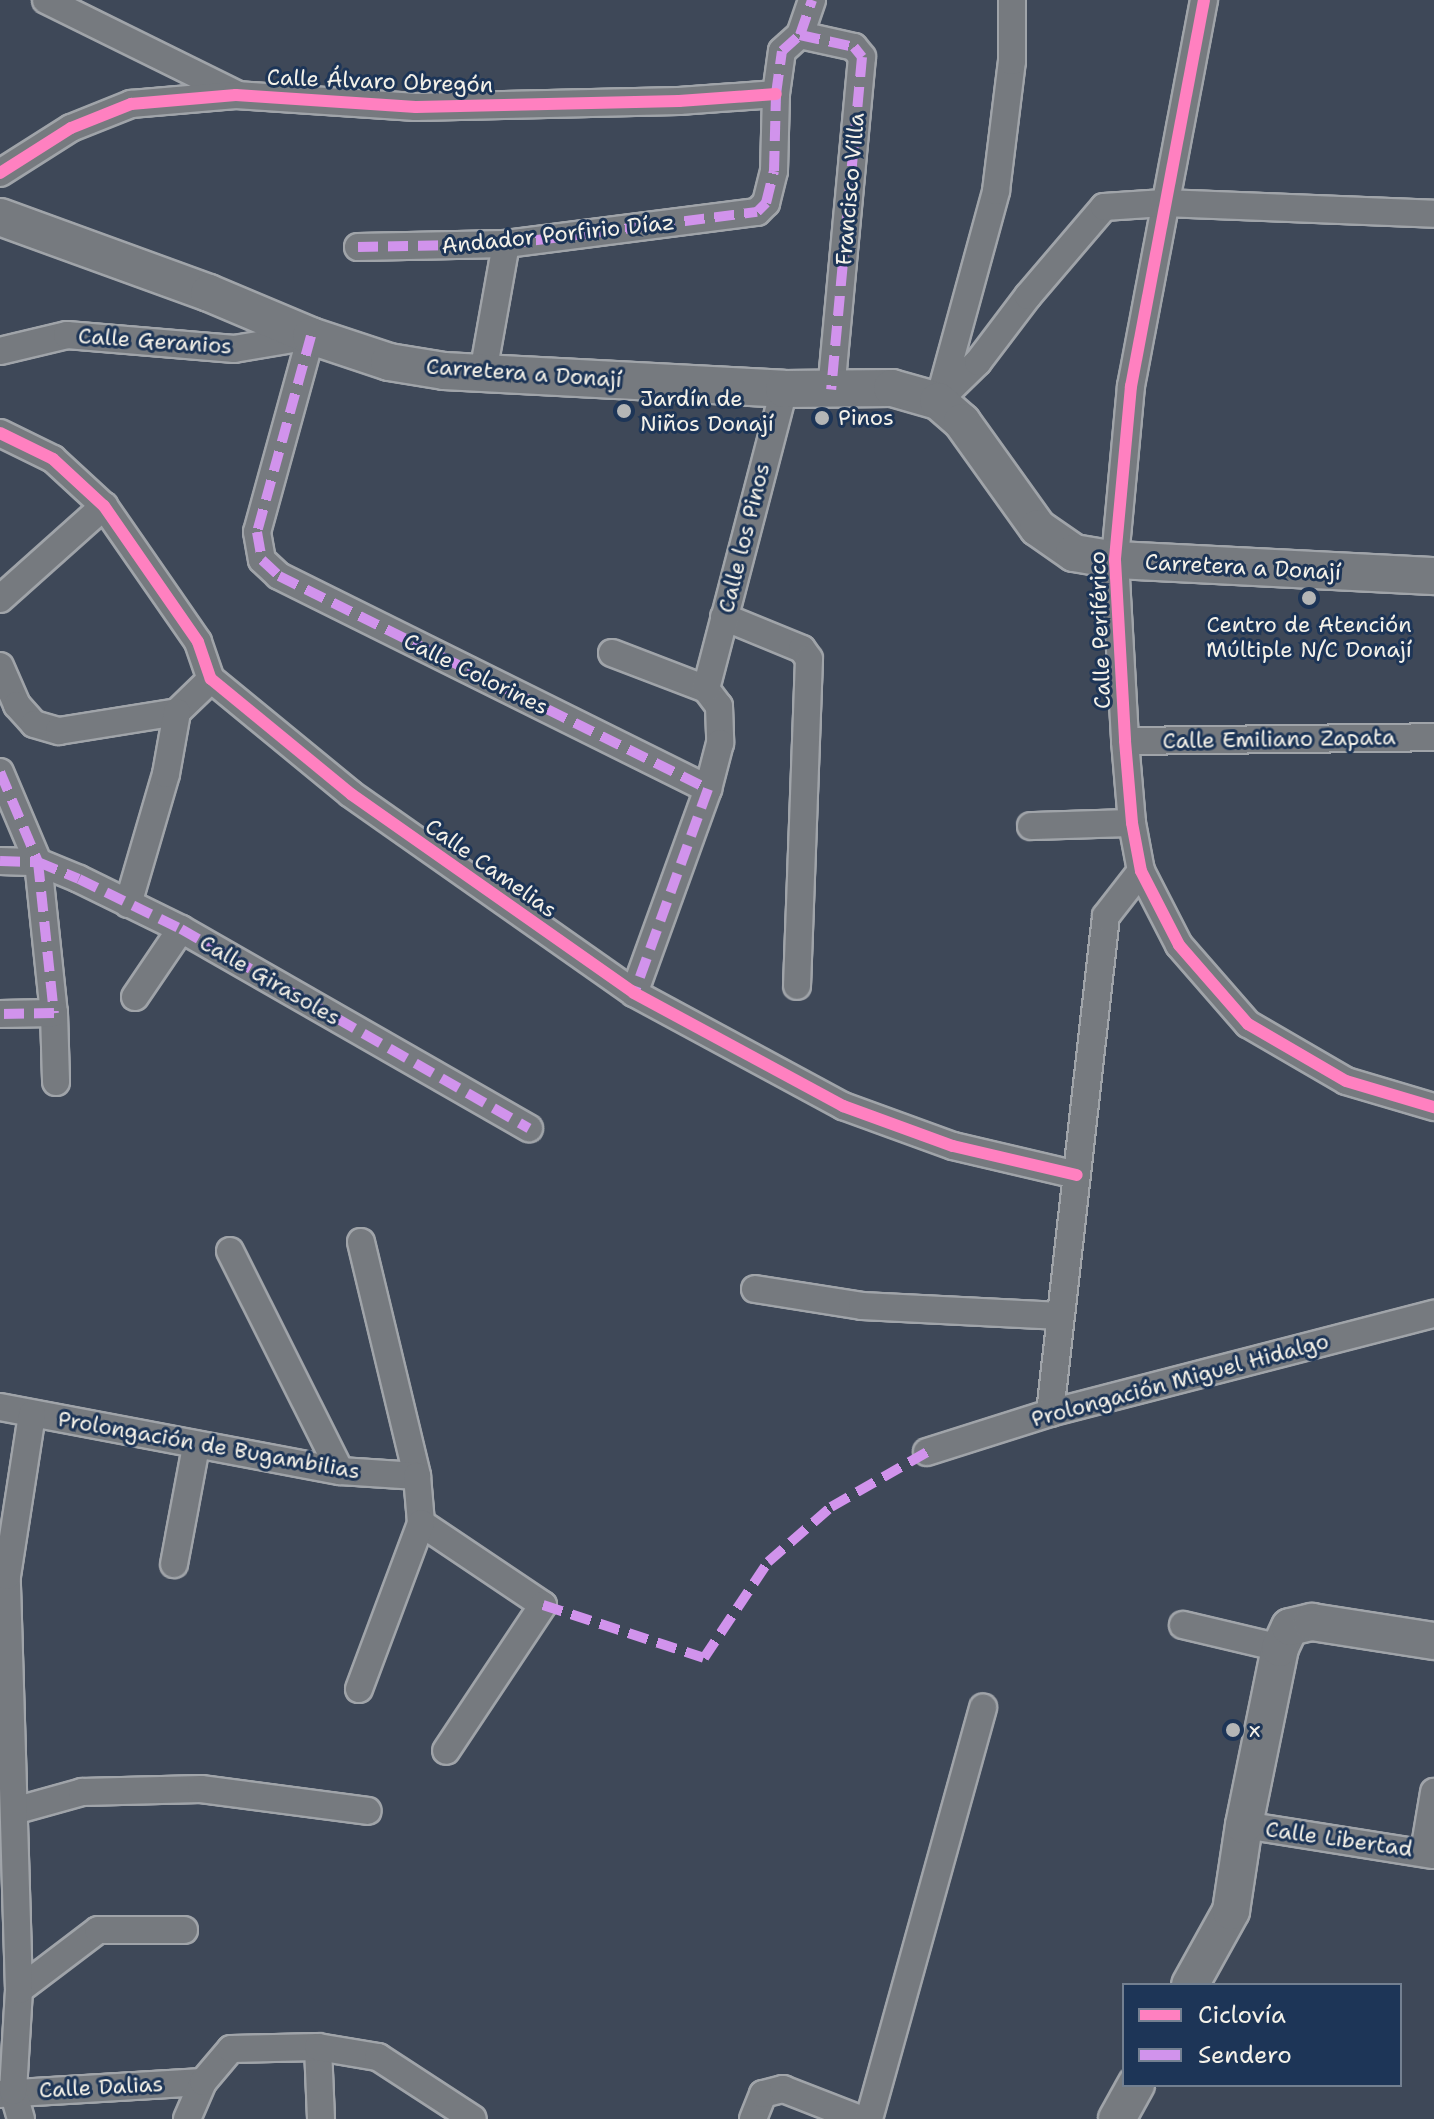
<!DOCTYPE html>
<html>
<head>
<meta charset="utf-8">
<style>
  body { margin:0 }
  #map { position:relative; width:1434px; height:2119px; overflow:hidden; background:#3e4858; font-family:"Shantell Sans",sans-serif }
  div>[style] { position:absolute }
  .roads { filter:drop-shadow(2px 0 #a0a4a9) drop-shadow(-2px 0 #a0a4a9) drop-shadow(0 2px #a0a4a9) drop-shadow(0 -2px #a0a4a9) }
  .minor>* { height:26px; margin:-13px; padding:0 13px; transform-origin:13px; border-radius:13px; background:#767a7f }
  .secondary>* { height:36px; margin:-18px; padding:0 18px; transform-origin:18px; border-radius:18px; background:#767a7f }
  .quiet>* { height:10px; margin-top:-5px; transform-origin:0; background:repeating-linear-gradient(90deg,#d193ec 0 20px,transparent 0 30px) }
  .cycleway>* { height:12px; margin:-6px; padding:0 6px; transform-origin:6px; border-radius:6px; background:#ff80c0 }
  .dots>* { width:22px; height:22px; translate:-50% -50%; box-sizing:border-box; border:4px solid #1d3557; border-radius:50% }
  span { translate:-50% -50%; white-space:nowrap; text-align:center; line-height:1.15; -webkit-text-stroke:6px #1d3557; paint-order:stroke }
  .street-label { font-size:22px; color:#f4f1e8 }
  .poi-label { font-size:22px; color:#f4f1e8 }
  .left { translate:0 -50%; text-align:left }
  .legend { position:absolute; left:1122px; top:1983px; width:280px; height:104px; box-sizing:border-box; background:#1d3557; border:2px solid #738091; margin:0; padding:10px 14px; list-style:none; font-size:24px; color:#f4f1e8 }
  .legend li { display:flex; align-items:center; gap:16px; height:40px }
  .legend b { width:40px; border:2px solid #738091 }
</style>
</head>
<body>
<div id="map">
  <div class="roads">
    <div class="minor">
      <i style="left:46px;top:0;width:212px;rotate:26.3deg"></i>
      <i style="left:1204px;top:0;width:393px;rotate:100.7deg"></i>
      <i style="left:1131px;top:386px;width:175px;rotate:95.3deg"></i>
      <i style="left:1115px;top:560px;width:181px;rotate:86.8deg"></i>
      <i style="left:1125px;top:741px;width:82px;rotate:85.1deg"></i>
      <i style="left:1132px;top:823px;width:49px;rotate:79.4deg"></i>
      <i style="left:1141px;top:871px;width:83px;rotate:62.8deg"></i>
      <i style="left:1179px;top:945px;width:105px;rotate:48.9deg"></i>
      <i style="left:1248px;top:1024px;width:113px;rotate:30.2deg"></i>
      <i style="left:1346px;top:1081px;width:92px;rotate:16.5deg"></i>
      <i style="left:800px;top:35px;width:55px;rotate:12.5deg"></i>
      <i style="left:854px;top:47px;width:13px;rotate:51deg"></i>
      <i style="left:862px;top:57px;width:334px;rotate:95.3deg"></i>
      <i style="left:0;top:173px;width:84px;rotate:-32.4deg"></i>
      <i style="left:71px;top:128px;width:65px;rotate:-21.8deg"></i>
      <i style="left:131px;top:104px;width:105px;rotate:-4.9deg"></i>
      <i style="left:236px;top:95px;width:180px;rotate:3.8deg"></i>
      <i style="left:416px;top:107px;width:263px;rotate:-1.3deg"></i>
      <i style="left:679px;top:101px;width:97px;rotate:-4.1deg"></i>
      <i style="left:358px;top:247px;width:148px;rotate:-1.2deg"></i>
      <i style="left:506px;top:244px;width:253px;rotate:-7.3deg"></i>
      <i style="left:757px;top:212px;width:13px;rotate:-45deg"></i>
      <i style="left:766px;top:203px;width:33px;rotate:-76deg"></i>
      <i style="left:774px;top:171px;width:77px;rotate:-88.5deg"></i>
      <i style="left:776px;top:94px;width:43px;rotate:-82.1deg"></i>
      <i style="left:782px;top:51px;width:24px;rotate:-42deg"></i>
      <i style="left:800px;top:35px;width:37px;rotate:-71deg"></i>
      <i style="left:0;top:351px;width:69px;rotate:-13.4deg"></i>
      <i style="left:67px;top:335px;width:168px;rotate:4.8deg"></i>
      <i style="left:234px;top:349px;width:78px;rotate:-9.6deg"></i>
      <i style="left:311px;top:336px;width:203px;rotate:105.4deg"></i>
      <i style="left:257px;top:532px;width:28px;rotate:80deg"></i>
      <i style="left:262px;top:560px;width:23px;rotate:43deg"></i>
      <i style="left:279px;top:576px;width:479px;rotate:26.4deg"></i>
      <i style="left:708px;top:789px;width:217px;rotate:109.9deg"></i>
      <i style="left:483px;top:373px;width:131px;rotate:-79.9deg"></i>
      <i style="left:939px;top:400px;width:217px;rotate:-74.7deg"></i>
      <i style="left:996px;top:191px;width:131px;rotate:-83deg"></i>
      <i style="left:1012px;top:61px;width:61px;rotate:-90deg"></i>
      <i style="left:938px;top:401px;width:56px;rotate:-44.3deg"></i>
      <i style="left:978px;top:362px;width:83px;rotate:-52.9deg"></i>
      <i style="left:1028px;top:296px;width:117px;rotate:-49.5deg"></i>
      <i style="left:1104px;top:207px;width:60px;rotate:-3.8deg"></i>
      <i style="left:1164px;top:203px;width:270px;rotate:2.3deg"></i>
      <i style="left:0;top:433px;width:59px;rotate:26.1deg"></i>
      <i style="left:53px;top:459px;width:69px;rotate:42.7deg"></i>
      <i style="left:104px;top:506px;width:165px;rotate:55.3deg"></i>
      <i style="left:198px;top:642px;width:39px;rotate:71deg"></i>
      <i style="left:211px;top:679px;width:181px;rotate:39.4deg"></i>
      <i style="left:351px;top:794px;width:346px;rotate:35.1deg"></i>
      <i style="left:634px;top:993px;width:238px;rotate:28.4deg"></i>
      <i style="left:843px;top:1106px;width:117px;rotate:20deg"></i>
      <i style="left:953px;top:1146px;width:127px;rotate:13.2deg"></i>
      <i style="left:0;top:599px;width:140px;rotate:-41.8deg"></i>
      <i style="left:724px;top:617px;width:84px;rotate:22.3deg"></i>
      <i style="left:802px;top:649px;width:12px;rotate:55deg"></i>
      <i style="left:809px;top:659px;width:327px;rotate:92.1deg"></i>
      <i style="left:612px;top:653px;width:101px;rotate:21deg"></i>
      <i style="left:706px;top:689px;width:21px;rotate:53deg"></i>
      <i style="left:719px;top:706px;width:37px;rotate:88deg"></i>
      <i style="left:720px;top:743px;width:48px;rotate:104.6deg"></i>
      <i style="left:0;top:666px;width:43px;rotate:66.4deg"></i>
      <i style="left:17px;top:705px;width:25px;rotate:48deg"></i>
      <i style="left:34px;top:724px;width:26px;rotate:16deg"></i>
      <i style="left:59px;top:731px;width:120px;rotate:-9.1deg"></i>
      <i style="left:177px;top:712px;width:47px;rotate:-44.1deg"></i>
      <i style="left:706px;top:689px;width:310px;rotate:-75.4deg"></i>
      <i style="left:1125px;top:741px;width:309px;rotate:-0.7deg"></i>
      <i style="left:0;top:772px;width:98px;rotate:67.1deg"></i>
      <i style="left:38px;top:862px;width:152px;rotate:84deg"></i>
      <i style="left:54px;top:1013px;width:69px;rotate:88.3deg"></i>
      <i style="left:1031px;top:826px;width:101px;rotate:-1.7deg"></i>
      <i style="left:0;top:861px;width:38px;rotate:2deg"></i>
      <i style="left:38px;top:862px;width:44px;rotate:22.5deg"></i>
      <i style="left:79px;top:879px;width:114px;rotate:26.1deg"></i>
      <i style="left:181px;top:929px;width:401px;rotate:29.8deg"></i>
      <i style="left:128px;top:904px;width:135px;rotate:-73.7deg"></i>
      <i style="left:166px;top:774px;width:63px;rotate:-79.9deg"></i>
      <i style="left:135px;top:997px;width:82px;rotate:-55.9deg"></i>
      <i style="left:0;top:1014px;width:54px;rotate:-1.1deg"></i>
      <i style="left:361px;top:1242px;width:241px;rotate:76.5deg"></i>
      <i style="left:230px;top:1251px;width:246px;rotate:63.4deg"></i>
      <i style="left:755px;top:1289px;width:108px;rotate:9deg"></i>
      <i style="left:862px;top:1306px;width:199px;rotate:2.9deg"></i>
      <i style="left:0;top:1407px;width:346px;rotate:10.7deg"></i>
      <i style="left:340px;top:1471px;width:77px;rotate:3.7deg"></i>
      <i style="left:417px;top:1476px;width:47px;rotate:85.1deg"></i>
      <i style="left:421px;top:1523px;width:147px;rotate:33.9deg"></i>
      <i style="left:543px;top:1605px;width:175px;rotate:123.6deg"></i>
      <i style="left:1050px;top:1413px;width:500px;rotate:-83.57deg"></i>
      <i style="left:1106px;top:916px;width:57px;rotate:-52.1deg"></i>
      <i style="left:927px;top:1452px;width:129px;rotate:-17.6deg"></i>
      <i style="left:1050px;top:1413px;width:397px;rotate:-14.5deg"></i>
      <i style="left:174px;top:1564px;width:120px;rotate:-79.4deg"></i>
      <i style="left:1183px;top:1625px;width:100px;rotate:13.3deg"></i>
      <i style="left:359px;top:1689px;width:177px;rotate:-69.5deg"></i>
      <i style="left:14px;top:1811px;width:71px;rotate:-15.6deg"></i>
      <i style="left:82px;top:1792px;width:119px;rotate:-1.4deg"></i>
      <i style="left:201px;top:1789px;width:168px;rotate:7.5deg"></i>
      <i style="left:1244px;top:1825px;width:192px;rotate:9deg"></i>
      <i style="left:1424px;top:1852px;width:61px;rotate:-80.5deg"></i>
      <i style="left:19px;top:1990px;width:99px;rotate:-37.2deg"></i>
      <i style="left:98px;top:1930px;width:86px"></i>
      <i style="left:318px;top:2047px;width:72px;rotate:87.6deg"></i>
      <i style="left:0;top:2094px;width:203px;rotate:-3.4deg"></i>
      <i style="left:21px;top:2119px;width:29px;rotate:-106deg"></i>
      <i style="left:13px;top:2091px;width:101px;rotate:-86.6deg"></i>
      <i style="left:19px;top:1990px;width:414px;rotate:-91.7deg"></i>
      <i style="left:7px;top:1576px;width:164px;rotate:-81.2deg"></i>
      <i style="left:187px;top:2119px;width:40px;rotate:-66.6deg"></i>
      <i style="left:203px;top:2082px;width:43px;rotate:-49.7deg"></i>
      <i style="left:231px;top:2049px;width:87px;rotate:-1.3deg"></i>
      <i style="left:318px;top:2047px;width:61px;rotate:9.5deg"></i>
      <i style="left:378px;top:2057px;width:113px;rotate:33.1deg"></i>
      <i style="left:753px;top:2119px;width:27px;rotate:-68deg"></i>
      <i style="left:763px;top:2094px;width:21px;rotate:-14deg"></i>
      <i style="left:783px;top:2089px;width:83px;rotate:21.3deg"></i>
      <i style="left:869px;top:2119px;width:427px;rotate:-74.5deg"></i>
    </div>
    <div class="secondary">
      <i style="left:0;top:217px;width:222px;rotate:20deg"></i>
      <i style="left:209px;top:293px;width:111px;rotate:22.9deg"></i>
      <i style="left:311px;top:336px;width:82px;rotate:18.4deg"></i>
      <i style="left:389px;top:362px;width:56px;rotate:9.3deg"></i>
      <i style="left:444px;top:371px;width:340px;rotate:3deg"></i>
      <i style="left:784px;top:389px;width:108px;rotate:-0.5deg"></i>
      <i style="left:892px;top:388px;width:48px;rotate:15.8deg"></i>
      <i style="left:938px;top:401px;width:32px;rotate:41deg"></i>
      <i style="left:962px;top:422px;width:130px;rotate:54.4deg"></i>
      <i style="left:1038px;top:528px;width:44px;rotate:34.8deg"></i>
      <i style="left:1074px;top:553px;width:42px;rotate:9.7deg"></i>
      <i style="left:1115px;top:560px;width:319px;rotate:2.9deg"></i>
      <i style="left:1190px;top:1985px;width:85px;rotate:-61deg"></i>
      <i style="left:1231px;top:1911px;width:87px;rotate:-81.4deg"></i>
      <i style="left:1244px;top:1825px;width:181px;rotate:-78.5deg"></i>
      <i style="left:1280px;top:1648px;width:23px;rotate:-65deg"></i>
      <i style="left:1290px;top:1627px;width:23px;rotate:-13deg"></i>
      <i style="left:1312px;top:1622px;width:123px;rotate:8.9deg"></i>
      <i style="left:1117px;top:2119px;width:39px;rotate:-61deg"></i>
    </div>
  </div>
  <div class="quiet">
    <i style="left:800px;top:35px;width:55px;rotate:12.5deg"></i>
    <i style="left:854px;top:47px;width:13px;rotate:51deg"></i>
    <i style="left:862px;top:57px;width:334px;rotate:95.3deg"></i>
    <i style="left:358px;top:247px;width:148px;rotate:-1.2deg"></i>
    <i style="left:506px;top:244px;width:253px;rotate:-7.3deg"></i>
    <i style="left:757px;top:212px;width:13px;rotate:-45deg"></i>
    <i style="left:766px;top:203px;width:33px;rotate:-76deg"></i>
    <i style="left:774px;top:171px;width:77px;rotate:-88.5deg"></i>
    <i style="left:776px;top:94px;width:43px;rotate:-82.1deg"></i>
    <i style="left:782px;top:51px;width:24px;rotate:-42deg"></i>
    <i style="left:800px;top:35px;width:37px;rotate:-71deg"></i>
    <i style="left:311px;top:336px;width:203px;rotate:105.4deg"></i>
    <i style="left:257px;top:532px;width:28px;rotate:80deg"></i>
    <i style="left:262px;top:560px;width:23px;rotate:43deg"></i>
    <i style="left:279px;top:576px;width:479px;rotate:26.4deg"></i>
    <i style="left:708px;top:789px;width:217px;rotate:109.9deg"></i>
    <i style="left:0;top:772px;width:98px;rotate:67.1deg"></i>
    <i style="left:38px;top:862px;width:152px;rotate:84deg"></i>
    <i style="left:54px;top:1013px;width:54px;rotate:178.9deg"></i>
    <i style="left:0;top:861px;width:38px;rotate:2deg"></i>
    <i style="left:38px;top:862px;width:44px;rotate:22.5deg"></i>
    <i style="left:79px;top:879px;width:114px;rotate:26.1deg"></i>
    <i style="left:181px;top:929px;width:401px;rotate:29.8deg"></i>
    <i style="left:543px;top:1605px;width:169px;rotate:18.2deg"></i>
    <i style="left:704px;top:1658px;width:115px;rotate:-56.3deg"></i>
    <i style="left:768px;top:1562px;width:84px;rotate:-41.1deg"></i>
    <i style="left:831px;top:1507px;width:111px;rotate:-29.8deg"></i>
  </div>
  <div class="cycleway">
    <i style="left:1204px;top:0;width:393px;rotate:100.7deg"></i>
    <i style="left:1131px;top:386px;width:175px;rotate:95.3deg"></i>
    <i style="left:1115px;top:560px;width:181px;rotate:86.8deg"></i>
    <i style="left:1125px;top:741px;width:82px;rotate:85.1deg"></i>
    <i style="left:1132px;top:823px;width:49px;rotate:79.4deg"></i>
    <i style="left:1141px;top:871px;width:83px;rotate:62.8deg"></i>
    <i style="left:1179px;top:945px;width:105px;rotate:48.9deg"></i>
    <i style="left:1248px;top:1024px;width:113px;rotate:30.2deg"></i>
    <i style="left:1346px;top:1081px;width:92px;rotate:16.5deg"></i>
    <i style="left:0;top:173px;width:84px;rotate:-32.4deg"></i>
    <i style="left:71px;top:128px;width:65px;rotate:-21.8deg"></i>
    <i style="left:131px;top:104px;width:105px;rotate:-4.9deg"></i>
    <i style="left:236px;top:95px;width:180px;rotate:3.8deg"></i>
    <i style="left:416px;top:107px;width:263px;rotate:-1.3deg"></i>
    <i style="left:679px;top:101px;width:97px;rotate:-4.1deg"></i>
    <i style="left:0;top:433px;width:59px;rotate:26.1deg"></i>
    <i style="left:53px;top:459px;width:69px;rotate:42.7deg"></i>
    <i style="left:104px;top:506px;width:165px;rotate:55.3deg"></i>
    <i style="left:198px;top:642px;width:39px;rotate:71deg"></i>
    <i style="left:211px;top:679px;width:181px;rotate:39.4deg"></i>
    <i style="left:351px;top:794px;width:346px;rotate:35.1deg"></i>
    <i style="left:634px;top:993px;width:238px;rotate:28.4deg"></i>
    <i style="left:843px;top:1106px;width:117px;rotate:20deg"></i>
    <i style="left:953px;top:1146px;width:127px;rotate:13.2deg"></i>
  </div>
  <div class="dots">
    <i style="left:624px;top:411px;background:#b4b6b6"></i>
    <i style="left:822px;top:418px;background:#b4b6b6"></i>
    <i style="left:1309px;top:598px;background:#b4b6b6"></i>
    <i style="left:1233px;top:1730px;background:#b4b6b6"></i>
  </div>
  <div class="street-label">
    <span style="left:380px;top:81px;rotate:2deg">Calle Álvaro Obregón</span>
    <span style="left:850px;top:189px;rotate:-85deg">Francisco Villa</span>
    <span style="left:558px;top:234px;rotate:-6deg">Andador Porfirio Díaz</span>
    <span style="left:155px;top:341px;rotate:4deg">Calle Geranios</span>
    <span style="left:524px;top:373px;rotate:4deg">Carretera a Donají</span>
    <span style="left:744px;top:538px;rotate:-76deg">Calle los Pinos</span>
    <span style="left:1243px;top:567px;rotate:3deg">Carretera a Donají</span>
    <span style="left:1100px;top:630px;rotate:-92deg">Calle Periférico</span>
    <span style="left:476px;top:674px;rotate:26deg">Calle Colorines</span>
    <span style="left:1279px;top:739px;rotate:-1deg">Calle Emiliano Zapata</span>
    <span style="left:491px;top:868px;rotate:35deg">Calle Camelias</span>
    <span style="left:270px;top:980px;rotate:30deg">Calle Girasoles</span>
    <span style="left:1180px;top:1380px;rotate:-15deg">Prolongación Miguel Hidalgo</span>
    <span style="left:209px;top:1445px;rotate:10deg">Prolongación de Bugambilias</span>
    <span style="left:1339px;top:1839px;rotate:8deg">Calle Libertad</span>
    <span style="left:101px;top:2087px;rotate:-3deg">Calle Dalias</span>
  </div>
  <div class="poi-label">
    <span class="left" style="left:640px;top:411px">Jardín de<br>Niños Donají</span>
    <span class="left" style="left:838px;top:418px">Pinos</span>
    <span style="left:1309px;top:637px">Centro de Atención<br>Múltiple N/C Donají</span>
    <span class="left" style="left:1249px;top:1730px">x</span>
  </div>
  <ul class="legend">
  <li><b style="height:10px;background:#ff80c0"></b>Ciclovía</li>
  <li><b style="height:10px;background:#d193ec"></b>Sendero</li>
  </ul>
</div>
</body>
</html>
